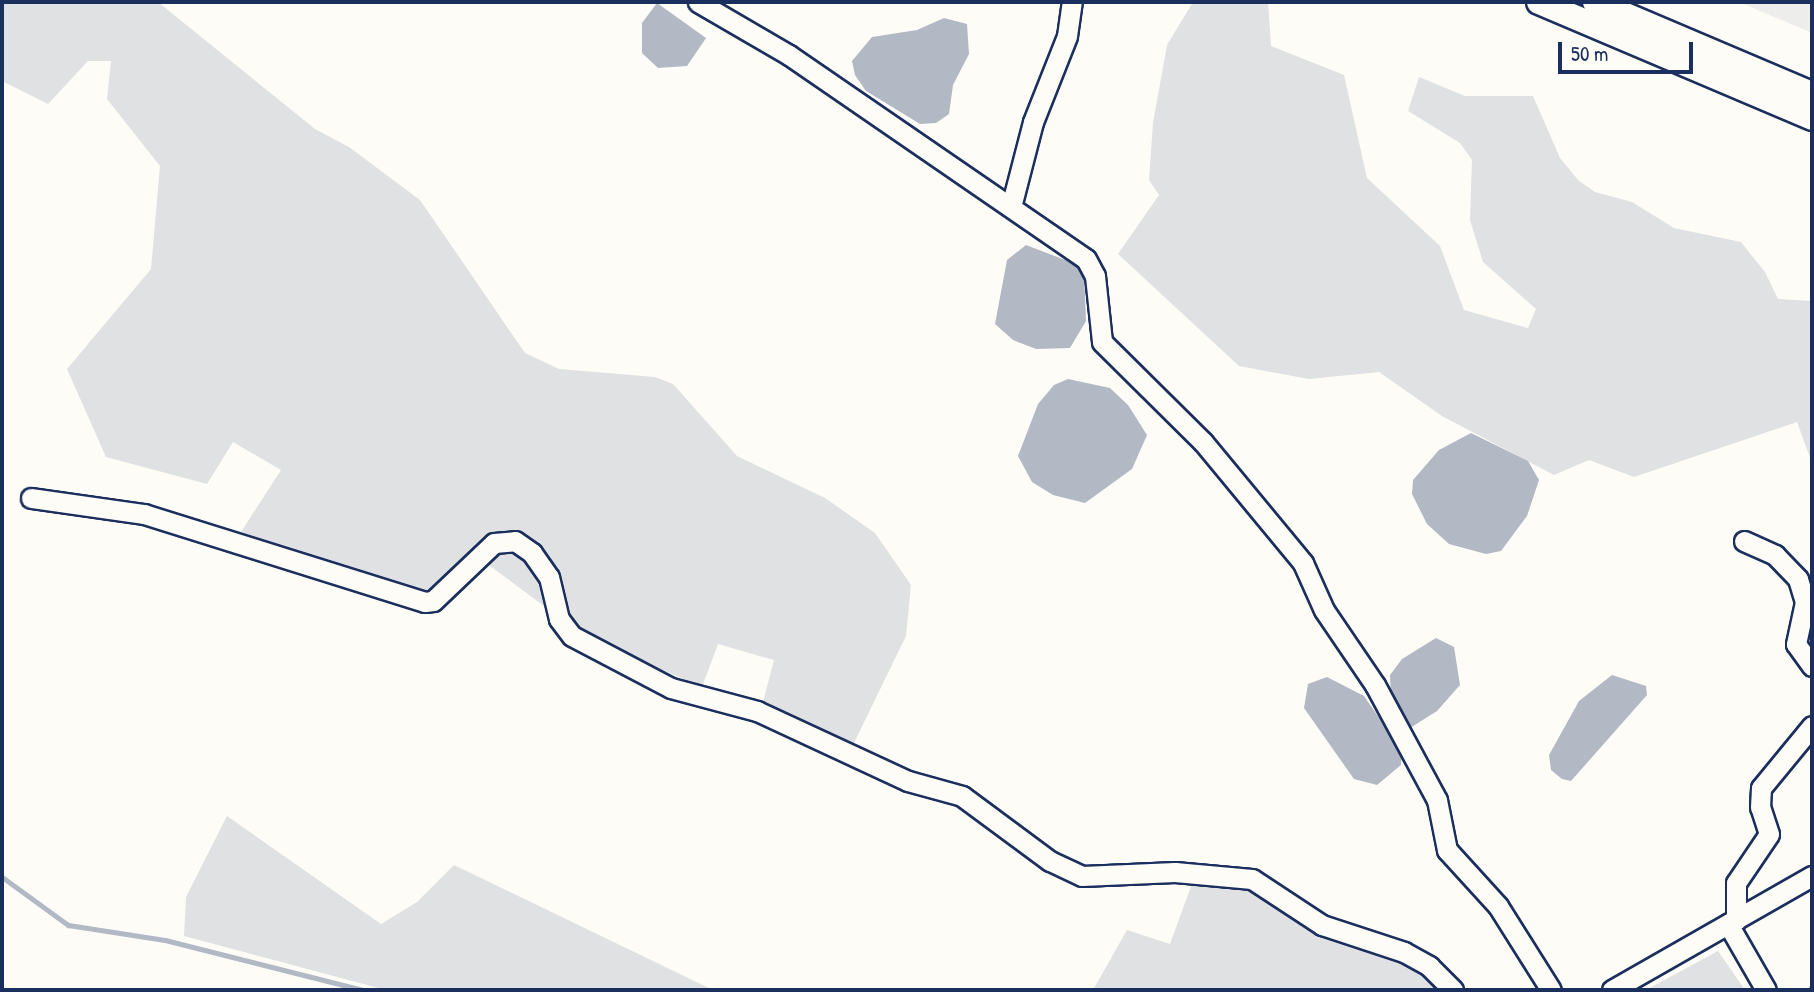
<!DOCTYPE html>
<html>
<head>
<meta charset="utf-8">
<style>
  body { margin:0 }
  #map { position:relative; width:1814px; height:992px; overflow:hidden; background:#fdfcf7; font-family:"Patrick Hand",sans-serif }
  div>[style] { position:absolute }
  .built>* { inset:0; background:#edeeec }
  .green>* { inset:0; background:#e0e1e3 }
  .water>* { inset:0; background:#b3b8c5 }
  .stream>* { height:5px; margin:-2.5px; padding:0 2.5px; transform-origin:2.5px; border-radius:2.5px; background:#b3b8c5 }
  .roads { filter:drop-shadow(2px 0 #1b2f5e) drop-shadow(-2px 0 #1b2f5e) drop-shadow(0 2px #1b2f5e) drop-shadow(0 -2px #1b2f5e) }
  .minor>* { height:19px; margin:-9.5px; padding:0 9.5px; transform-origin:9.5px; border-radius:9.5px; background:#fdfcf7 }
  .major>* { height:24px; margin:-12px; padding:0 12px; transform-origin:12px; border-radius:12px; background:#fdfcf7 }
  span { translate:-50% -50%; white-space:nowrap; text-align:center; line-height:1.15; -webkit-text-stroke:5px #fdfcf7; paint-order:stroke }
  .frame { position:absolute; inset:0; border:4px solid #1b2f5e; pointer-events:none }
  .scale { position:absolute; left:1558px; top:42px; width:135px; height:32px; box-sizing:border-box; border:4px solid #1b2f5e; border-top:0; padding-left:9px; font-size:21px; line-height:24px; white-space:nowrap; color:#1b2f5e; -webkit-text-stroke:5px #fdfcf7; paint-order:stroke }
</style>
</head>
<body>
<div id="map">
  <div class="built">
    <i style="clip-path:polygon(1739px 2px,1812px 2px,1812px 33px)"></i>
  </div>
  <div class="green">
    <i style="clip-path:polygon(2px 2px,158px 2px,315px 129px,349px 147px,420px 200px,525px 353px,559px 369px,655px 377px,673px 384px,737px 456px,825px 498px,875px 533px,911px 585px,906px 636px,852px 747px,762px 706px,774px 660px,718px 644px,702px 687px,584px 636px,473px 553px,425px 596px,241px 532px,281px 470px,233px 442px,207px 484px,106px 457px,67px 369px,151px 269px,160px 166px,107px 99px,111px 61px,88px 61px,48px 104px,2px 81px)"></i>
    <i style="clip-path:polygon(1193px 2px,1268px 2px,1271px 46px,1344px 75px,1367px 178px,1440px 246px,1464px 310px,1528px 328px,1536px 309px,1483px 262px,1470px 220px,1472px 160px,1460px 143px,1408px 111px,1419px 77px,1465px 96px,1533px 96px,1560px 158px,1579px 181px,1595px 192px,1632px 202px,1674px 228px,1741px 242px,1765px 272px,1778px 299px,1812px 301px,1812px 463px,1797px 422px,1634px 477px,1589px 460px,1554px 475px,1442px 416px,1379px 372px,1309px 379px,1239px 366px,1118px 254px,1159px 195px,1149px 180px,1153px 123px,1167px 45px)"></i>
    <i style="clip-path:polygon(227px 816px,381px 924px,417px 902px,454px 865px,713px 990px,386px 990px,184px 936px,186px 897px)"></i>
    <i style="clip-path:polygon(1193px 881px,1237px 882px,1413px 961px,1444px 990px,1093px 990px,1127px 930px,1170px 944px)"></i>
    <i style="clip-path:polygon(1718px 951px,1745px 990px,1646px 990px)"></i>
  </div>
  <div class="water">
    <i style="clip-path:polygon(657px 3px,706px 38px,687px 66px,658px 68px,642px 53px,642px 23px)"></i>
    <i style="clip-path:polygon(944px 18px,967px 24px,969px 54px,953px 85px,949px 114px,936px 123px,920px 124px,866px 91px,855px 75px,852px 61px,872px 37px,917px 30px)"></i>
    <i style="clip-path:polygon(1026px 245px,1073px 263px,1084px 273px,1086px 321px,1070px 348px,1036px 349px,1013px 340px,995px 324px,1007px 260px)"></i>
    <i style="clip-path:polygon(1068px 379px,1110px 388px,1128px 405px,1147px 435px,1132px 469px,1085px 503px,1053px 495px,1032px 482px,1018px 456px,1038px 404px,1054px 385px)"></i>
    <i style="clip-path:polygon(1471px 433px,1528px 461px,1539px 480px,1527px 516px,1501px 551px,1486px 554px,1449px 544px,1427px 524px,1412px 494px,1413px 480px,1439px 450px)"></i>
    <i style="clip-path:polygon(1436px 638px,1454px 647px,1460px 685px,1437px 711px,1410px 728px,1391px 699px,1390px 675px,1402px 659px)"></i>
    <i style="clip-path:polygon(1612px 675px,1646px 686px,1647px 695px,1571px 781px,1562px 779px,1551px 770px,1549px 755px,1579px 701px)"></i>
    <i style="clip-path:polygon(1327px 677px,1364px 696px,1402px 751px,1401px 765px,1377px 785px,1354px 779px,1304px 708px,1308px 684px)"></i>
  </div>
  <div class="stream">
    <i style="left:2px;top:877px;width:82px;rotate:36deg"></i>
    <i style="left:68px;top:925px;width:98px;rotate:8.8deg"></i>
    <i style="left:165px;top:940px;width:203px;rotate:14.2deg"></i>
    <i style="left:1809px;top:990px;width:5px;rotate:-53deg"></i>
  </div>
  <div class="roads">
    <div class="minor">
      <i style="left:698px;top:2px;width:105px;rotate:30.2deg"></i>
      <i style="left:789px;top:55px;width:360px;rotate:34.5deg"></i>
      <i style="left:1086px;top:259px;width:19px;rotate:62deg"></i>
      <i style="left:1095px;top:276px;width:66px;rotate:83.9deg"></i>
      <i style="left:1102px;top:342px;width:142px;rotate:44.7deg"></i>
      <i style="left:1203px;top:442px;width:157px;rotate:50.4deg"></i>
      <i style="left:1303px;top:563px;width:51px;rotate:65.9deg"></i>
      <i style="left:1324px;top:610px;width:91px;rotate:55.8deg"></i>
      <i style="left:1375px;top:685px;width:131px;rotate:61.7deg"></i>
      <i style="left:1437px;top:800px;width:51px;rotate:78.7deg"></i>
      <i style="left:1447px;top:850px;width:76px;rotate:47.7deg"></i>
      <i style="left:1498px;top:906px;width:99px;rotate:57.8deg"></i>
      <i style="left:1011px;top:207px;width:88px;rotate:-75.5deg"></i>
      <i style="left:1033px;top:122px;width:92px;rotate:-68.4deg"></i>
      <i style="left:1067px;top:36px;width:34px;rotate:-82deg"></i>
      <i style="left:31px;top:498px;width:114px;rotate:8.1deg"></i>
      <i style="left:144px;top:514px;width:294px;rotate:17.4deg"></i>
      <i style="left:425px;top:602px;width:8px;rotate:-7deg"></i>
      <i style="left:433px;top:601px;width:84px;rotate:-43.6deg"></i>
      <i style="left:494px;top:543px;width:21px;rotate:-5deg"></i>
      <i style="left:515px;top:541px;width:21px;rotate:35deg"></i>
      <i style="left:532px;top:553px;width:29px;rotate:55deg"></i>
      <i style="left:549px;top:577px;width:43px;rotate:76.6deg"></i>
      <i style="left:559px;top:619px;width:21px;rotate:53deg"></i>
      <i style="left:572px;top:636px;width:112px;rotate:27.7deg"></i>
      <i style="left:671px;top:688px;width:89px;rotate:15deg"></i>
      <i style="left:757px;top:711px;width:166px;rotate:24.9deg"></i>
      <i style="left:908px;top:781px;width:56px;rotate:15.5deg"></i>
      <i style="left:962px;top:796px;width:109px;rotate:36.5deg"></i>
      <i style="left:1050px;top:861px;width:35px;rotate:25deg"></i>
      <i style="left:1082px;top:876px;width:93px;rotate:-2.5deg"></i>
      <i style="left:1175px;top:872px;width:77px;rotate:5.2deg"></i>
      <i style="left:1252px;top:879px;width:84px;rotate:33.3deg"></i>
      <i style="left:1322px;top:925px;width:86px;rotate:18.2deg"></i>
      <i style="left:1404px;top:952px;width:29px;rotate:29deg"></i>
      <i style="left:1429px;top:966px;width:34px;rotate:45deg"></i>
      <i style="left:1744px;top:541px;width:34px;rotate:24deg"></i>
      <i style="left:1775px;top:555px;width:33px;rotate:46deg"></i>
      <i style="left:1798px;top:579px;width:24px;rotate:73deg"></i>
      <i style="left:1805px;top:602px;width:43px;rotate:102.1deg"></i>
      <i style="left:1796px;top:644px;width:27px;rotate:54deg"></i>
      <i style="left:1736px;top:920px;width:37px;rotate:-90deg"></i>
      <i style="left:1736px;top:883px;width:59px;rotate:-56deg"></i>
      <i style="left:1769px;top:834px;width:28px;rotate:-108deg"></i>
      <i style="left:1760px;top:807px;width:19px;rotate:-87deg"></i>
      <i style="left:1761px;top:788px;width:80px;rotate:-50.6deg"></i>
      <i style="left:1728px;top:924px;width:76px;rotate:60.1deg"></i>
      <i style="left:1612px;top:990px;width:230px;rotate:-29.7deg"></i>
    </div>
    <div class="major">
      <i style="left:1539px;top:2px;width:297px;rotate:23deg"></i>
      <i style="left:1595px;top:2px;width:236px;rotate:23deg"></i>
    </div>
  </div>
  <div class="frame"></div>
  <div class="scale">50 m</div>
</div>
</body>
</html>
